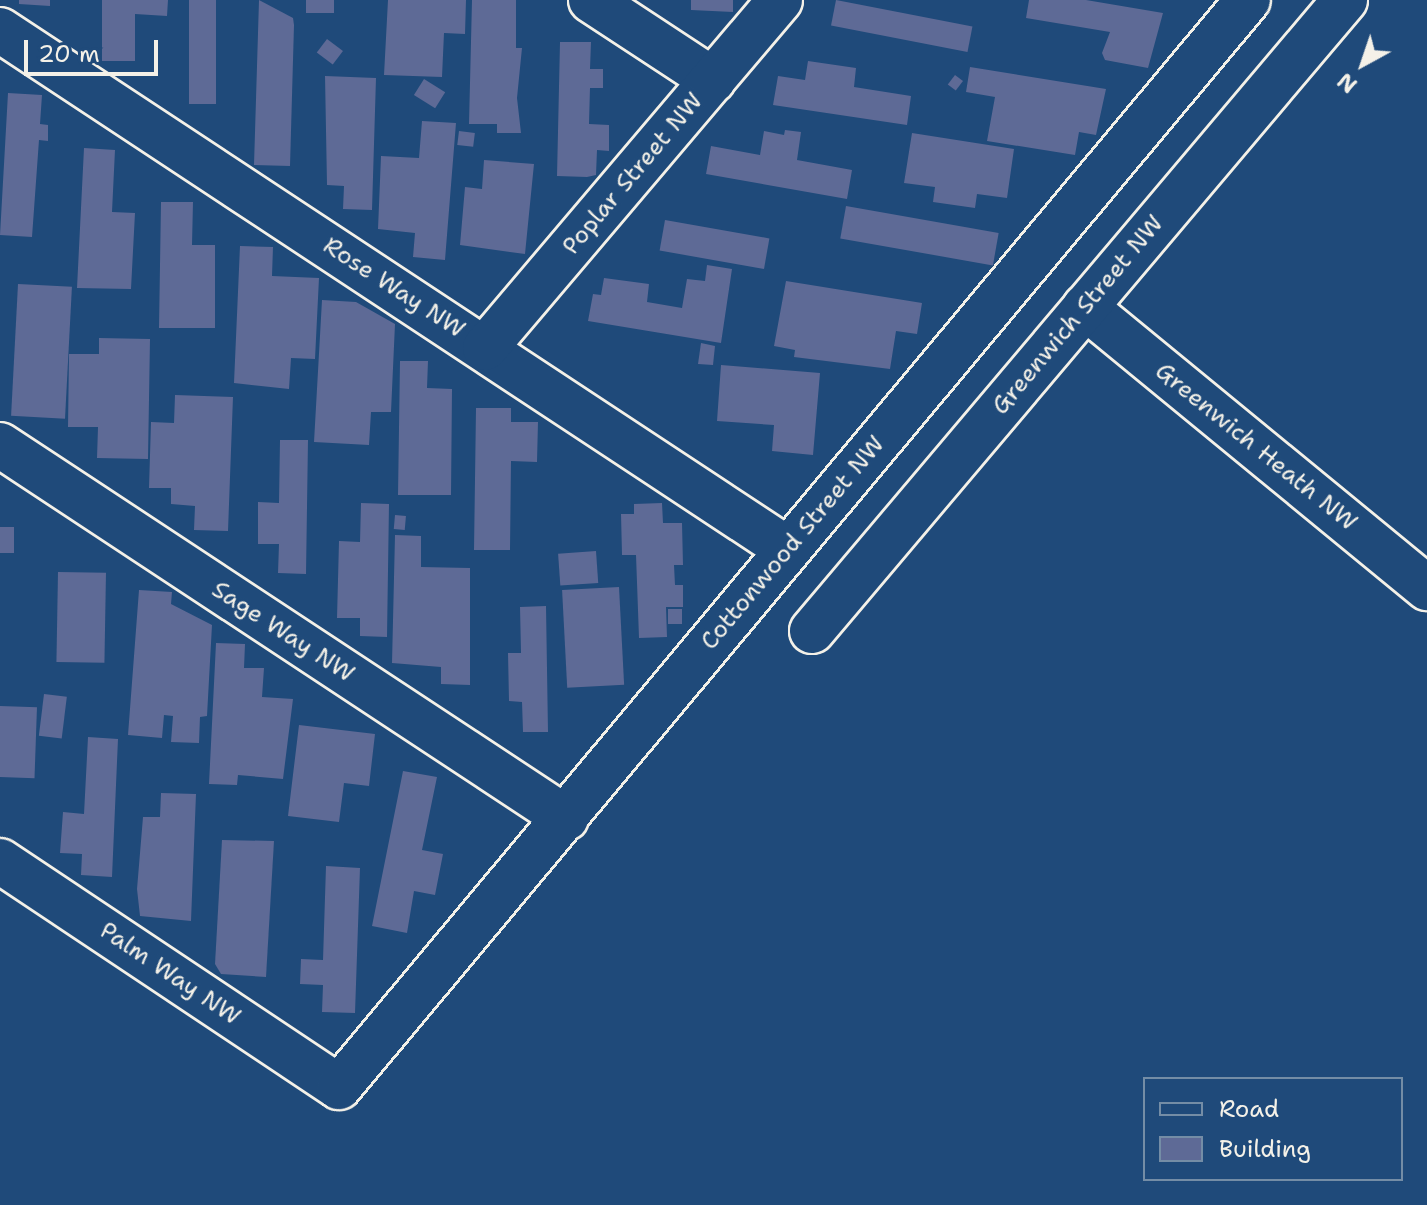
<!DOCTYPE html>
<html>
<head>
<meta charset="utf-8">
<style>
  body { margin:0 }
  #map { position:relative; width:1427px; height:1205px; overflow:hidden; background:#1f4a7a; font-family:"Shantell Sans",sans-serif }
  div>[style] { position:absolute }
  .building>* { inset:0; background:#5e6a96; transform-origin:0 0 }
  .roads { filter:drop-shadow(2px 0 #f4f1e8) drop-shadow(-2px 0 #f4f1e8) drop-shadow(0 2px #f4f1e8) drop-shadow(0 -2px #f4f1e8) }
  .minor>* { height:44px; margin:-22px; padding:0 22px; transform-origin:22px; border-radius:22px; background:#1f4a7a }
  span { translate:-50% -50%; white-space:nowrap; text-align:center; line-height:1.15; -webkit-text-stroke:7px #1f4a7a; paint-order:stroke }
  .street-label { font-size:24px; color:#f4f1e8 }
  .legend { position:absolute; left:1143px; top:1077px; width:260px; height:104px; box-sizing:border-box; background:#1f4a7a; border:2px solid #748da6; margin:0; padding:10px 14px; list-style:none; font-size:24px; color:#f4f1e8 }
  .legend li { display:flex; align-items:center; gap:16px; height:40px }
  .legend b { width:40px; border:2px solid #748da6 }
  .north { position:absolute; left:1323px; top:24px; width:80px; height:80px; -webkit-text-stroke:6px #1f4a7a; paint-order:stroke; rotate:220deg; font-size:22px; font-weight:700; line-height:32px; text-align:center; color:#f4f1e8 }
  .north::after { content:''; display:block; margin:auto; width:28px; height:36px; background:#f4f1e8; clip-path:polygon(50% 0,100% 100%,50% 72%,0 100%) }
  .scale { position:absolute; left:24px; top:40px; width:134px; height:36px; box-sizing:border-box; border:4px solid #f4f1e8; border-top:0; padding-left:10px; font-size:24px; line-height:28px; white-space:nowrap; color:#f4f1e8; -webkit-text-stroke:6px #1f4a7a; paint-order:stroke }
</style>
</head>
<body>
<div id="map">
  <div class="building">
    <i style="clip-path:polygon(19px 0,50px 0,50px 6px,19px 4px)"></i>
    <i style="clip-path:polygon(102px 0,168px 0,167px 16px,135px 14px,135px 61px,102px 61px)"></i>
    <i style="left:189px;top:0;width:27px;height:104px"></i>
    <i style="clip-path:polygon(259px 0,293px 18px,294px 25px,290px 166px,254px 165px)"></i>
    <i style="left:306px;top:0;width:28px;height:13px"></i>
    <i style="clip-path:polygon(388px 0,466px 0,465px 34px,444px 33px,442px 77px,384px 75px)"></i>
    <i style="clip-path:polygon(472px 0,516px 0,516px 48px,522px 48px,517px 98px,521px 133px,497px 133px,497px 124px,469px 124px)"></i>
    <i style="clip-path:polygon(691px 0,733px 0,733px 12px,691px 10px)"></i>
    <i style="left:836px;top:0;width:139px;height:26px;rotate:11deg"></i>
    <i style="clip-path:polygon(1029px 0,1086px 0,1163px 13px,1148px 68px,1105px 60px,1102px 53px,1110px 32px,1026px 18px)"></i>
    <i style="left:327px;top:39px;width:20px;height:17px;rotate:37deg"></i>
    <i style="clip-path:polygon(560px 42px,591px 42px,590px 69px,603px 69px,603px 88px,590px 88px,589px 124px,609px 125px,609px 151px,597px 150px,596px 175px,587px 177px,557px 176px)"></i>
    <i style="clip-path:polygon(808px 61px,856px 68px,854px 87px,911px 96px,907px 125px,773px 105px,778px 76px,805px 80px)"></i>
    <i style="clip-path:polygon(970px 67px,1106px 89px,1096px 135px,1079px 132px,1075px 155px,987px 141px,995px 97px,966px 92px)"></i>
    <i style="left:955px;top:75px;width:10px;height:12px;rotate:37deg"></i>
    <i style="clip-path:polygon(325px 76px,376px 78px,372px 210px,343px 209px,344px 186px,327px 185px)"></i>
    <i style="left:424px;top:79px;width:25px;height:19px;rotate:32deg"></i>
    <i style="clip-path:polygon(8px 93px,42px 95px,40px 124px,48px 125px,48px 141px,39px 140px,32px 237px,0 235px)"></i>
    <i style="clip-path:polygon(422px 121px,456px 123px,445px 260px,413px 257px,415px 233px,378px 229px,381px 156px,419px 158px)"></i>
    <i style="clip-path:polygon(785px 130px,801px 132px,797px 160px,852px 170px,847px 199px,706px 174px,711px 146px,760px 155px,764px 131px,784px 135px)"></i>
    <i style="left:459px;top:131px;width:16px;height:14px;rotate:7deg"></i>
    <i style="clip-path:polygon(912px 133px,1014px 149px,1007px 198px,977px 194px,975px 208px,933px 202px,935px 187px,904px 183px)"></i>
    <i style="clip-path:polygon(84px 148px,115px 150px,112px 212px,135px 213px,131px 289px,77px 288px)"></i>
    <i style="clip-path:polygon(484px 160px,534px 164px,525px 254px,460px 245px,465px 187px,482px 189px)"></i>
    <i style="clip-path:polygon(161px 202px,193px 202px,192px 245px,215px 245px,215px 328px,159px 328px)"></i>
    <i style="left:846px;top:206px;width:155px;height:33px;rotate:10deg"></i>
    <i style="left:665px;top:220px;width:106px;height:31px;rotate:10deg"></i>
    <i style="clip-path:polygon(240px 246px,273px 247px,272px 276px,319px 278px,315px 359px,291px 358px,289px 389px,234px 383px)"></i>
    <i style="clip-path:polygon(707px 265px,732px 269px,721px 343px,588px 321px,593px 294px,601px 295px,604px 278px,649px 284px,647px 302px,682px 308px,687px 279px,705px 281px)"></i>
    <i style="clip-path:polygon(786px 281px,922px 303px,917px 334px,896px 331px,890px 369px,794px 357px,795px 350px,774px 346px)"></i>
    <i style="left:18px;top:284px;width:54px;height:132px;rotate:3deg"></i>
    <i style="clip-path:polygon(322px 300px,356px 302px,395px 324px,391px 412px,371px 412px,369px 445px,314px 442px)"></i>
    <i style="clip-path:polygon(99px 338px,150px 339px,148px 459px,97px 458px,98px 427px,68px 427px,69px 354px,99px 354px)"></i>
    <i style="clip-path:polygon(701px 343px,715px 346px,713px 365px,698px 364px)"></i>
    <i style="clip-path:polygon(400px 361px,428px 361px,427px 388px,452px 389px,451px 495px,398px 495px)"></i>
    <i style="clip-path:polygon(721px 365px,820px 373px,813px 455px,772px 451px,774px 425px,717px 421px)"></i>
    <i style="clip-path:polygon(175px 395px,233px 397px,228px 531px,194px 530px,195px 506px,171px 504px,171px 488px,149px 488px,151px 422px,174px 423px)"></i>
    <i style="clip-path:polygon(476px 408px,511px 408px,511px 422px,538px 422px,537px 462px,511px 461px,510px 550px,474px 550px)"></i>
    <i style="clip-path:polygon(280px 440px,308px 440px,306px 574px,278px 573px,279px 544px,258px 544px,258px 502px,279px 503px)"></i>
    <i style="clip-path:polygon(361px 503px,389px 504px,387px 637px,360px 636px,360px 618px,337px 618px,339px 541px,360px 542px)"></i>
    <i style="clip-path:polygon(662px 503px,663px 523px,682px 523px,683px 565px,674px 565px,675px 585px,683px 585px,683px 607px,666px 607px,667px 637px,639px 638px,636px 555px,622px 555px,621px 514px,634px 514px,634px 504px)"></i>
    <i style="left:395px;top:515px;width:11px;height:14px;rotate:5deg"></i>
    <i style="left:0;top:527px;width:14px;height:26px"></i>
    <i style="clip-path:polygon(395px 535px,421px 536px,421px 567px,470px 568px,470px 685px,441px 684px,441px 667px,392px 663px)"></i>
    <i style="left:596px;top:551px;width:32px;height:38px;rotate:86deg"></i>
    <i style="left:58px;top:572px;width:48px;height:90px;rotate:1deg"></i>
    <i style="left:619px;top:587px;width:98px;height:57px;rotate:87deg"></i>
    <i style="clip-path:polygon(139px 590px,172px 592px,171px 604px,212px 625px,207px 716px,200px 717px,199px 743px,171px 742px,173px 716px,164px 715px,162px 738px,128px 735px)"></i>
    <i style="clip-path:polygon(546px 606px,548px 732px,523px 732px,522px 702px,509px 701px,508px 653px,521px 653px,520px 607px)"></i>
    <i style="left:668px;top:609px;width:14px;height:15px"></i>
    <i style="clip-path:polygon(216px 643px,245px 644px,244px 668px,264px 668px,262px 697px,293px 699px,283px 779px,238px 775px,237px 785px,209px 784px)"></i>
    <i style="left:44px;top:694px;width:23px;height:42px;rotate:7deg"></i>
    <i style="left:0;top:706px;width:37px;height:71px;rotate:2deg"></i>
    <i style="clip-path:polygon(299px 725px,375px 734px,369px 786px,344px 783px,339px 822px,288px 816px)"></i>
    <i style="clip-path:polygon(88px 737px,118px 739px,112px 877px,81px 875px,82px 854px,60px 853px,63px 812px,84px 814px)"></i>
    <i style="clip-path:polygon(403px 771px,437px 777px,422px 850px,443px 854px,435px 895px,414px 891px,407px 933px,372px 926px)"></i>
    <i style="clip-path:polygon(161px 793px,196px 794px,191px 921px,140px 916px,137px 889px,143px 817px,160px 817px)"></i>
    <i style="clip-path:polygon(222px 840px,274px 841px,266px 977px,221px 974px,215px 964px)"></i>
    <i style="clip-path:polygon(326px 866px,360px 868px,355px 1013px,322px 1012px,323px 985px,300px 984px,301px 959px,323px 960px)"></i>
  </div>
  <div class="roads">
    <div class="minor">
      <i style="left:591px;top:0;width:146px;rotate:33.3deg"></i>
      <i style="left:0;top:30px;width:943px;rotate:33.4deg"></i>
      <i style="left:1085px;top:307px;width:443px;rotate:39.4deg"></i>
      <i style="left:485px;top:348px;width:456px;rotate:-49.7deg"></i>
      <i style="left:0;top:445px;width:678px;rotate:33.39deg"></i>
      <i style="left:812px;top:631px;width:826px;rotate:-49.81deg"></i>
      <i style="left:0;top:861px;width:407px;rotate:33.7deg"></i>
      <i style="left:339px;top:1087px;width:1417px;rotate:-50.1deg"></i>
    </div>
  </div>
  <div class="street-label">
    <span style="left:633px;top:174px;rotate:-50deg">Poplar Street NW</span>
    <span style="left:394px;top:288px;rotate:33deg">Rose Way NW</span>
    <span style="left:1078px;top:315px;rotate:-50deg">Greenwich Street NW</span>
    <span style="left:1256px;top:447px;rotate:39deg">Greenwich Heath NW</span>
    <span style="left:793px;top:543px;rotate:-50deg">Cottonwood Street NW</span>
    <span style="left:283px;top:632px;rotate:33deg">Sage Way NW</span>
    <span style="left:170px;top:974px;rotate:34deg">Palm Way NW</span>
  </div>
  <ul class="legend">
  <li><b style="height:10px;background:#1f4a7a"></b>Road</li>
  <li><b style="height:22px;background:#5e6a96"></b>Building</li>
  </ul>
  <div class="north">N</div>
  <div class="scale">20 m</div>
</div>
</body>
</html>
